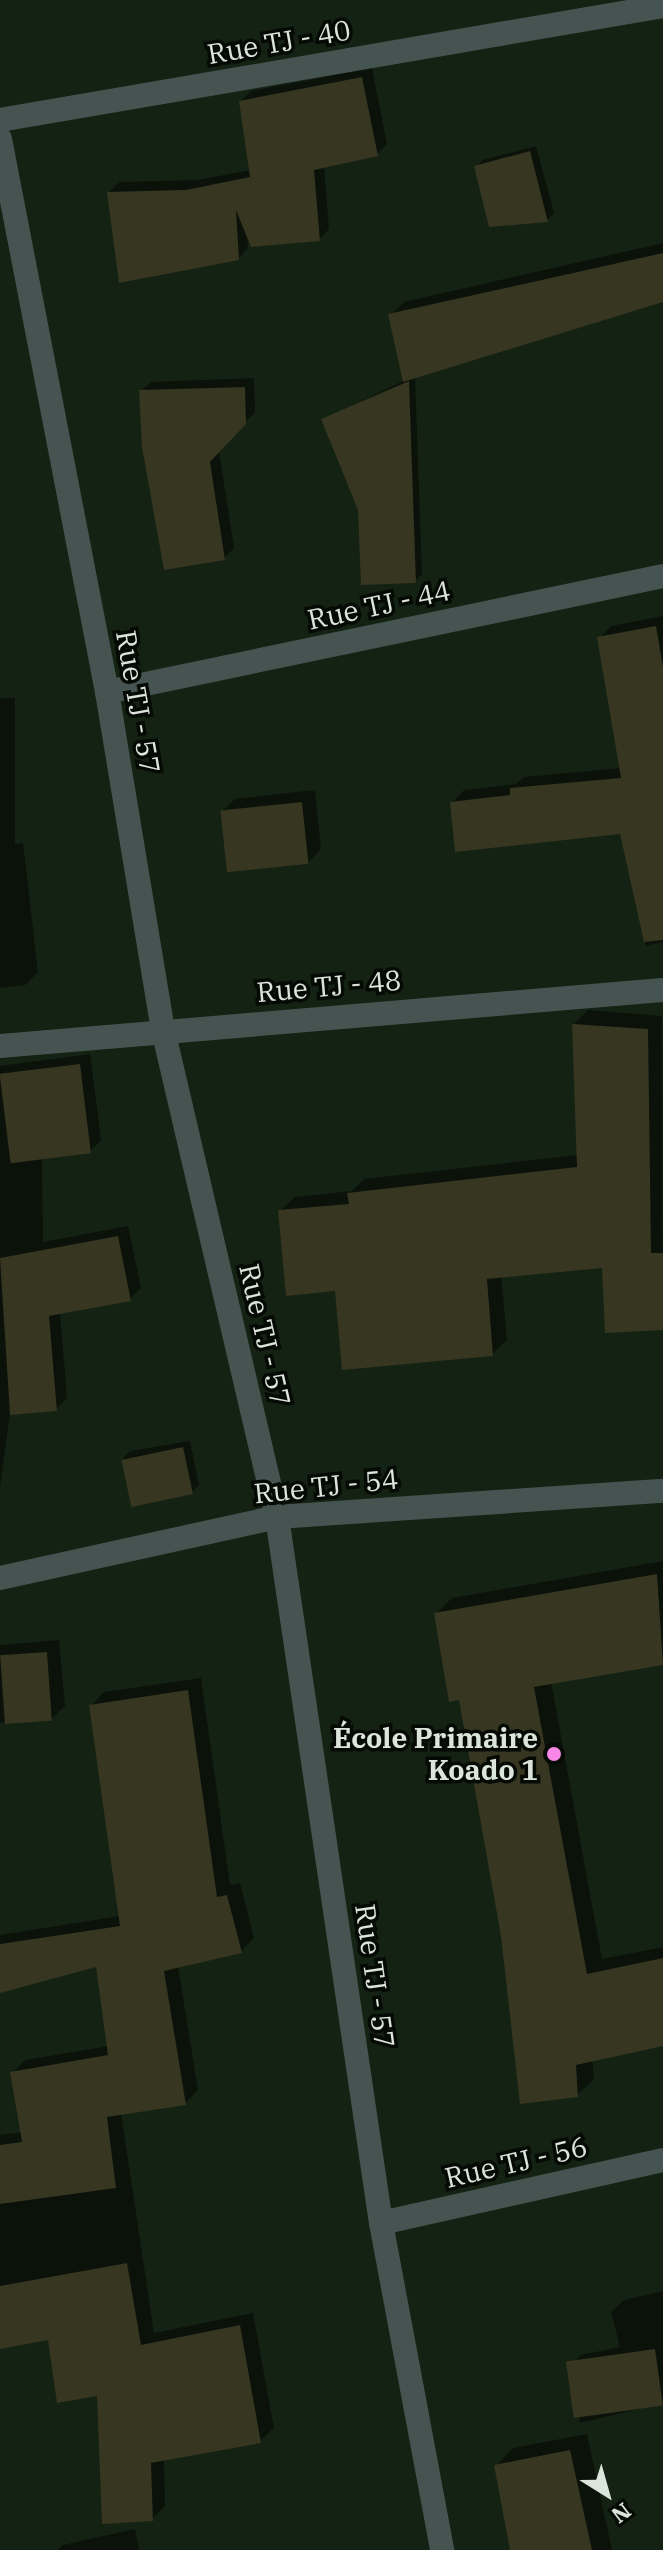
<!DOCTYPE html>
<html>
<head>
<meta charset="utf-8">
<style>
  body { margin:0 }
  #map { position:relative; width:663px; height:2550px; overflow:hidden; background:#142213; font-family:"IBM Plex Serif",serif }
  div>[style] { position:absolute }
  .shadow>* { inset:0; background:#0007 }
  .building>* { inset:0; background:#363621; transform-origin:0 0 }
  .minor>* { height:24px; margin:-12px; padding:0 12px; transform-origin:12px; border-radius:12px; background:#455450 }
  .dots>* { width:22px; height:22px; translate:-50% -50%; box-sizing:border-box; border:4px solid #050a04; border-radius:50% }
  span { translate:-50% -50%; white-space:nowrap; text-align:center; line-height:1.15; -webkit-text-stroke:7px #050a04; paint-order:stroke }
  .street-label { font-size:28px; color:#dbe5db }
  .poi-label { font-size:28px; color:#dbe5db; font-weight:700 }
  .right { translate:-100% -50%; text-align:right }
  .north { position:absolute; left:567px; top:2454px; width:80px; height:80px; -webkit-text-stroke:6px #050a04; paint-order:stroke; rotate:143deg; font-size:22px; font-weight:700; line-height:32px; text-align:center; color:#dbe5db }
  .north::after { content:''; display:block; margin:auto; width:28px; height:36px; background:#dbe5db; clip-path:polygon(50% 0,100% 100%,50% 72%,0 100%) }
</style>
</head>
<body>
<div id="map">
  <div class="shadow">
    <i style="clip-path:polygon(372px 68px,387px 144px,377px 154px,324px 165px,329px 229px,319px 239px,247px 234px,248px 248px,238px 259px,109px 192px,120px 182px,197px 180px,251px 170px,241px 101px,251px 91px)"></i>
    <i style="clip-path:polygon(536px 146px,554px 213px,547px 220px,476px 167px,483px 160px)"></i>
    <i style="clip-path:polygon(663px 243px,663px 302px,415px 376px,422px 574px,415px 581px,360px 510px,323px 420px,405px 380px,391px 315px,404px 302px)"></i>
    <i style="clip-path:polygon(254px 378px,255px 412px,219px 451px,234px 548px,224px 558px,141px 391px,151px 382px)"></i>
    <i style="clip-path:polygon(663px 616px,663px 942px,646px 946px,622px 832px,452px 803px,464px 790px,516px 784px,524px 777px,621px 768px,599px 638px,611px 626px)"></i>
    <i style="clip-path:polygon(0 698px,15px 698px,15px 844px,23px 843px,38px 972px,25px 985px,0 988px)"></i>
    <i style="clip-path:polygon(315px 790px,321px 849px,308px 863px,222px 812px,235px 799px)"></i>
    <i style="clip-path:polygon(588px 1010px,662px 1016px,663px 1328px,604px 1266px,501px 1275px,507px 1340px,492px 1354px,337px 1289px,280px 1211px,295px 1197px,352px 1191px,364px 1179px,578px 1155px,574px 1024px)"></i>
    <i style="clip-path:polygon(90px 1054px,101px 1140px,90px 1151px,42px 1157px,43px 1242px,128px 1226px,141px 1288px,130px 1299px,60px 1312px,67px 1398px,56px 1409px,10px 1413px,0 1488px,0 1066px)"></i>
    <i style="clip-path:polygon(190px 1441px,199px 1485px,192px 1492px,123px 1458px,130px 1451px)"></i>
    <i style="clip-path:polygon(663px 1561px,663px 1663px,551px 1682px,602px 1959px,663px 1947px,663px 2044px,592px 2059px,594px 2079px,577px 2095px,503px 1936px,460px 1698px,436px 1614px,452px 1598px)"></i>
    <i style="clip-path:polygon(59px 1640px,65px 1706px,51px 1719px,0 1723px,0 1645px)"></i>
    <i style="clip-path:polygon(201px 1678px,230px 1885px,240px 1883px,254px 1938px,241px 1951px,178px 1966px,198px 2090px,185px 2103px,121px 2113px,154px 2333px,253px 2313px,274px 2428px,260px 2441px,164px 2459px,165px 2506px,152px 2519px,99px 2394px,49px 2338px,0 2342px,0 2135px,22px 2132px,12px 2073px,25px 2060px,109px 2046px,98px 1965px,0 1990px,0 1935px,120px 1916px,91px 1706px,104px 1692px)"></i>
    <i style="clip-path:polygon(663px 2291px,663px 2403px,580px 2423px,569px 2367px,581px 2355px,620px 2347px,611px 2312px,624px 2300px)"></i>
    <i style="clip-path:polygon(587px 2434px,612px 2550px,512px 2550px,497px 2465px,513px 2448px)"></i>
    <i style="clip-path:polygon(135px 2529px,139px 2550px,57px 2550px,63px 2545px)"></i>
  </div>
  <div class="building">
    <i style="clip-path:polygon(362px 77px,378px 156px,314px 170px,320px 241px,251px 247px,236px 210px,239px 260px,119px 283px,107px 192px,186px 190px,250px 177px,239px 101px)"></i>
    <i style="clip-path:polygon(530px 151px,548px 222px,489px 227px,474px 166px)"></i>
    <i style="clip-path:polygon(663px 253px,663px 302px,403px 382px,388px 314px)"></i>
    <i style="clip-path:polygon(409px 381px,416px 583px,361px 585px,358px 510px,321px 419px)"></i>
    <i style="clip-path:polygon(245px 387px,246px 424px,210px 462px,225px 560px,164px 570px,142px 447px,139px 390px)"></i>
    <i style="clip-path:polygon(656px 626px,663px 667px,663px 940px,644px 942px,620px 834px,455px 852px,450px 802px,510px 795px,510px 788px,621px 778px,597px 637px)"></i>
    <i style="left:302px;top:802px;width:62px;height:82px;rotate:84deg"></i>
    <i style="clip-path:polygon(572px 1024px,648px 1029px,651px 1253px,663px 1253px,663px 1330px,605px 1333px,602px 1268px,487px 1279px,493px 1356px,342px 1370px,335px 1291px,286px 1296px,278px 1210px,349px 1204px,347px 1193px,577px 1167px)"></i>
    <i style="left:80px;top:1064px;width:90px;height:81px;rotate:83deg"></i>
    <i style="clip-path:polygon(118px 1236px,131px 1301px,49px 1316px,57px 1411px,10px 1415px,0 1258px)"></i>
    <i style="left:183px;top:1447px;width:48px;height:63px;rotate:78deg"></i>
    <i style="clip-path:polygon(657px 1574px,663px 1665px,534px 1687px,587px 1974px,663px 1958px,663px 2046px,576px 2065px,578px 2097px,520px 2104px,501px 1936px,459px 1700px,449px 1702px,434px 1613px)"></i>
    <i style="left:47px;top:1652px;width:69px;height:47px;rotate:86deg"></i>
    <i style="clip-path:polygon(188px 1690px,217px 1897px,227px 1895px,242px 1953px,164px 1971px,186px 2105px,107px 2117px,116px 2188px,0 2204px,0 2145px,22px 2142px,10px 2072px,108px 2055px,96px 1967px,0 1993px,0 1944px,120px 1926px,89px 1705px)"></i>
    <i style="clip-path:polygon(127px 2263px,141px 2345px,240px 2325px,261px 2443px,151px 2463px,153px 2521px,102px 2524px,97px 2396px,57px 2403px,48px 2340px,0 2349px,0 2286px)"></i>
    <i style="left:655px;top:2349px;width:57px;height:90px;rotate:82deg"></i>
    <i style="clip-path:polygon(570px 2450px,592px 2550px,510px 2550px,494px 2465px)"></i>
  </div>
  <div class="minor">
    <i style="left:0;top:120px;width:673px;rotate:-9.76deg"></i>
    <i style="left:0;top:139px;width:563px;rotate:79.05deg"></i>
    <i style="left:107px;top:692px;width:343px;rotate:80.6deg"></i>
    <i style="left:163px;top:1030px;width:500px;rotate:76.83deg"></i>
    <i style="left:277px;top:1517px;width:714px;rotate:81.62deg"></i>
    <i style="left:381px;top:2223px;width:333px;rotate:79.4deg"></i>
    <i style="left:107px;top:692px;width:568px;rotate:-11.78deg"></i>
    <i style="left:0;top:1046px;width:665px;rotate:-4.83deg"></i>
    <i style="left:0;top:1578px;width:284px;rotate:-12.4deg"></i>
    <i style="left:277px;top:1517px;width:387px;rotate:-3.9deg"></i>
    <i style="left:381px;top:2223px;width:289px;rotate:-12.6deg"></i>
  </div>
  <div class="dots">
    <i style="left:554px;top:1754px;background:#fa87e7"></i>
  </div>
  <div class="street-label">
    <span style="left:279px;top:42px;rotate:-10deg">Rue TJ - 40</span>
    <span style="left:379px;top:605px;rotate:-12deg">Rue TJ - 44</span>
    <span style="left:138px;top:702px;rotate:80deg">Rue TJ - 57</span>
    <span style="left:329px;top:986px;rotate:-5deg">Rue TJ - 48</span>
    <span style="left:265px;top:1335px;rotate:77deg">Rue TJ - 57</span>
    <span style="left:326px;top:1486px;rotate:-6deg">Rue TJ - 54</span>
    <span style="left:375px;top:1976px;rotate:82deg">Rue TJ - 57</span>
    <span style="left:516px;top:2162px;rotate:-13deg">Rue TJ - 56</span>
  </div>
  <div class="poi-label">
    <span class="right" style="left:538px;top:1754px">École Primaire<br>Koado 1</span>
  </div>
  <div class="north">N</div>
</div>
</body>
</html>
